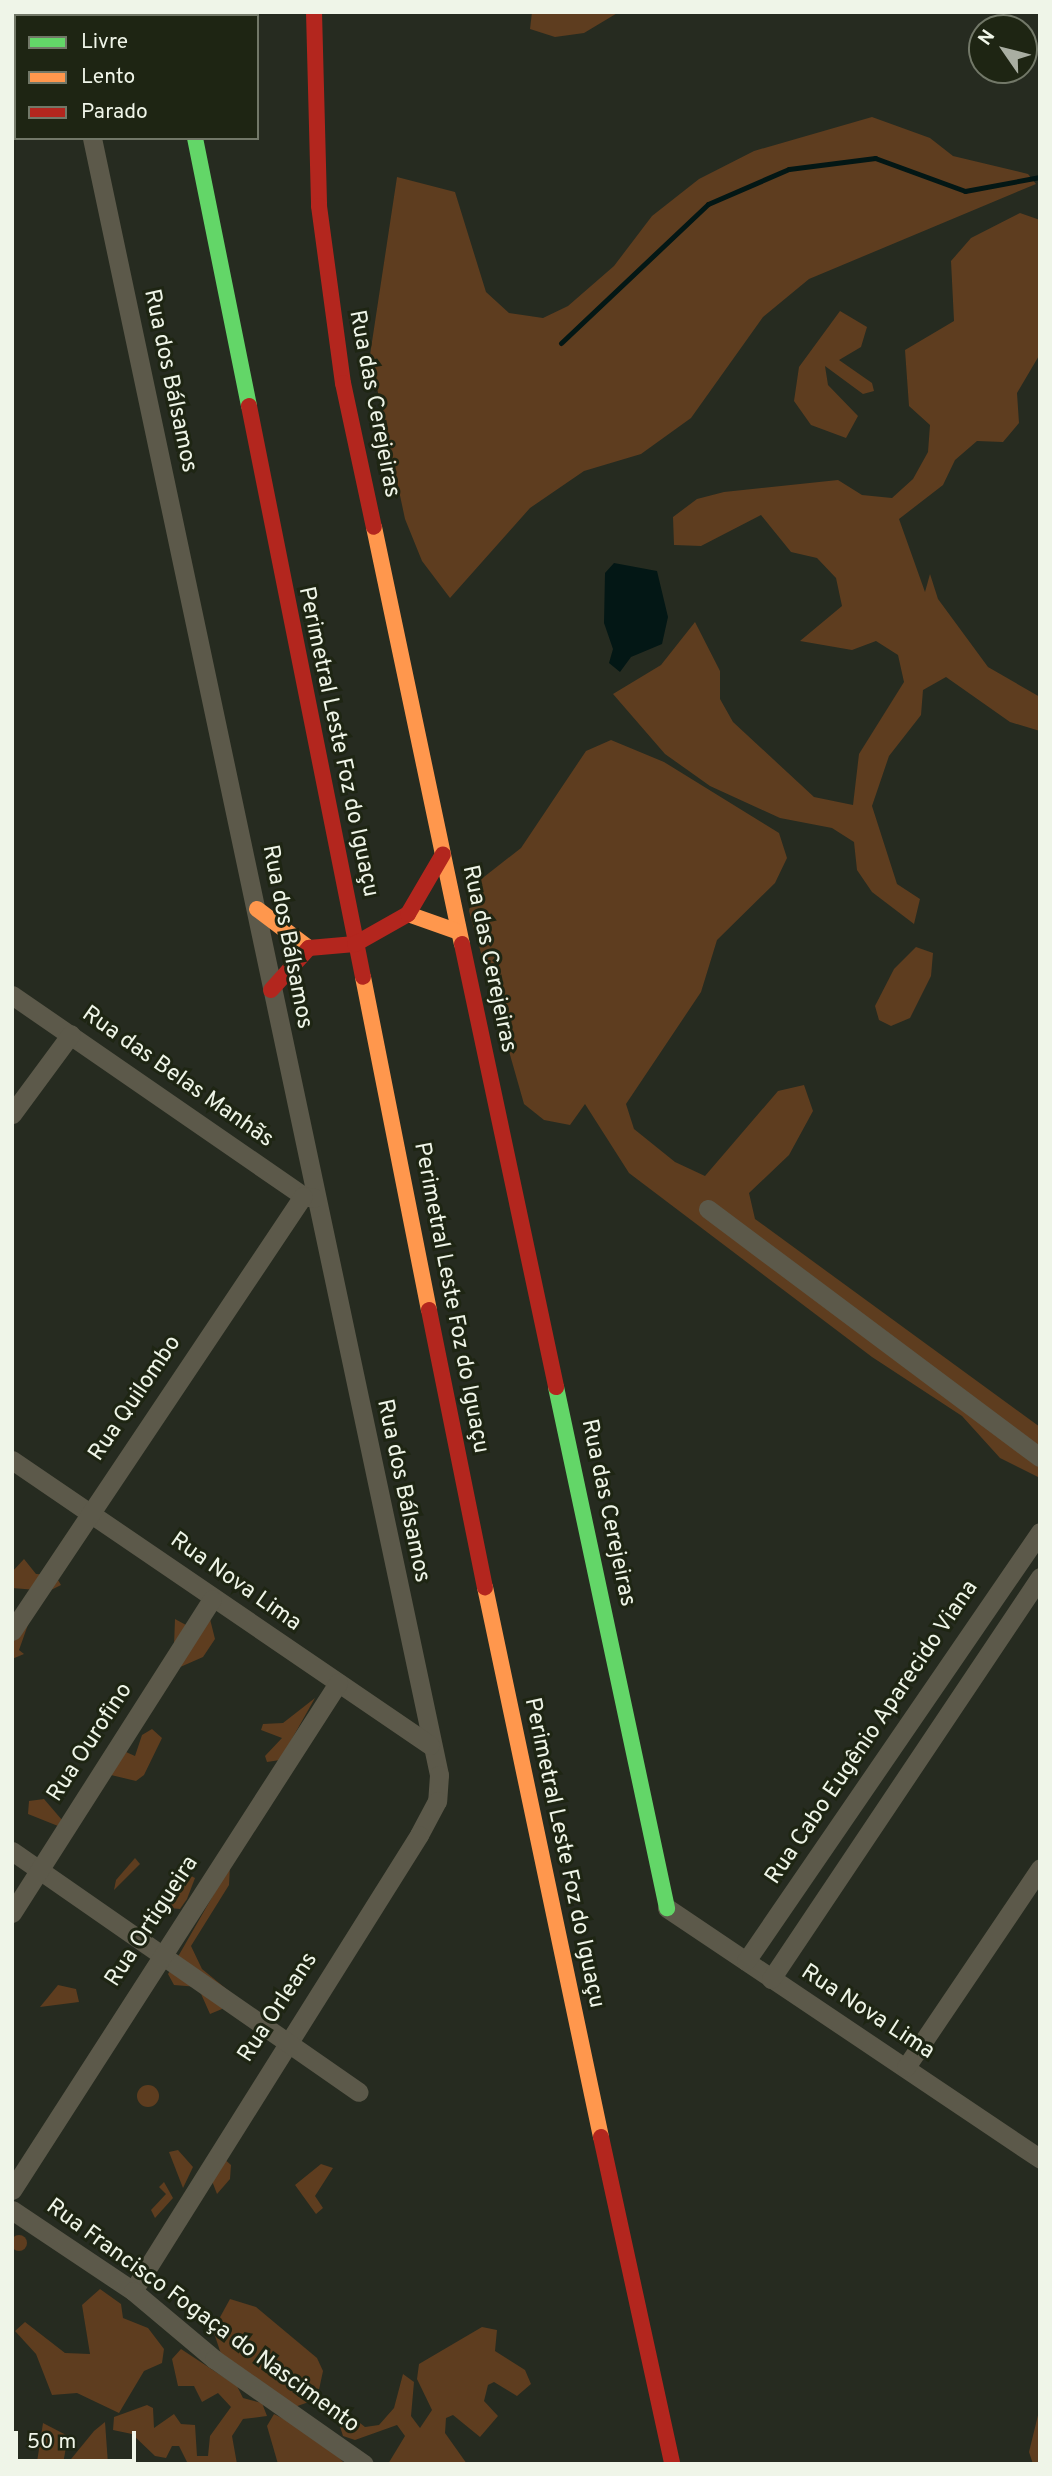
<!DOCTYPE html>
<html>
<head>
<meta charset="utf-8">
<style>
  body { margin:0 }
  #map { position:relative; width:1052px; height:2476px; overflow:hidden; background:#262b20; font-family:Overpass,sans-serif }
  div>[style] { position:absolute }
  .green>* { inset:0; background:#5e3d1f }
  .round { border-radius:50% }
  .water>* { inset:0; background:#031715 }
  .stream>* { height:5px; margin:-2.5px; padding:0 2.5px; transform-origin:2.5px; border-radius:2.5px; background:#031715 }
  .street>* { height:19px; margin:-9.5px; padding:0 9.5px; transform-origin:9.5px; border-radius:9.5px; background:#5c594a }
  .fast>* { height:16px; margin:-8px; padding:0 8px; transform-origin:8px; border-radius:8px; background:#63d668 }
  .slow>* { height:16px; margin:-8px; padding:0 8px; transform-origin:8px; border-radius:8px; background:#ff974d }
  .jam>* { height:16px; margin:-8px; padding:0 8px; transform-origin:8px; border-radius:8px; background:#b3261e }
  span { translate:-50% -50%; white-space:nowrap; text-align:center; line-height:1.15; -webkit-text-stroke:6px #1e2513; paint-order:stroke }
  .street-label { font-size:23px; color:#eff5e8 }
  .frame { position:absolute; inset:0; border:14px solid #eff5e8; pointer-events:none }
  .legend { position:absolute; left:14px; top:14px; width:245px; height:126px; box-sizing:border-box; background:#1e2513; border:2px solid #727868; margin:0; padding:9px 12px; list-style:none; font-size:21px; color:#eff5e8 }
  .legend li { display:flex; align-items:center; gap:14px; height:35px }
  .legend b { width:35px; border:2px solid #727868 }
  .north { position:absolute; left:968px; top:14px; width:70px; height:70px; box-sizing:border-box; background:#1e2513; border:2px solid #727868; border-radius:50%; rotate:305deg; font-size:19px; font-weight:700; line-height:28px; text-align:center; color:#eff5e8 }
  .north::after { content:''; display:block; margin:auto; width:24px; height:32px; background:#a9aea2; clip-path:polygon(50% 0,100% 100%,50% 72%,0 100%) }
  .scale { position:absolute; left:14px; top:2431px; width:122px; height:32px; box-sizing:border-box; border:4px solid #eff5e8; border-top:0; padding-left:9px; font-size:21px; line-height:24px; white-space:nowrap; color:#eff5e8; -webkit-text-stroke:5px #1e2513; paint-order:stroke }
</style>
</head>
<body>
<div id="map">
  <div class="green">
    <i style="clip-path:polygon(532px 12px,619px 12px,584px 33px,555px 37px,530px 29px)"></i>
    <i style="clip-path:polygon(872px 117px,930px 138px,953px 156px,1028px 174px,1036px 184px,809px 279px,763px 317px,691px 418px,641px 454px,584px 471px,530px 508px,450px 598px,422px 561px,405px 519px,370px 355px,397px 177px,455px 192px,486px 292px,509px 313px,543px 318px,568px 306px,614px 266px,652px 216px,699px 179px,754px 151px)"></i>
    <i style="clip-path:polygon(1020px 213px,1040px 220px,1040px 354px,1017px 393px,1019px 423px,1003px 442px,977px 441px,955px 460px,943px 485px,899px 519px,925px 592px,930px 574px,938px 599px,988px 667px,1040px 697px,1040px 731px,1010px 722px,946px 677px,923px 690px,921px 715px,889px 756px,872px 806px,897px 884px,920px 899px,914px 924px,872px 892px,857px 870px,854px 842px,832px 828px,780px 818px,710px 786px,665px 754px,613px 694px,661px 665px,695px 622px,720px 671px,720px 699px,733px 722px,814px 797px,853px 805px,859px 754px,904px 682px,898px 655px,876px 641px,852px 650px,800px 641px,842px 606px,836px 578px,817px 558px,791px 552px,761px 515px,701px 546px,674px 545px,673px 517px,697px 499px,724px 492px,838px 480px,862px 495px,892px 498px,913px 479px,928px 452px,930px 425px,909px 406px,905px 350px,954px 321px,951px 261px,971px 238px)"></i>
    <i style="clip-path:polygon(840px 311px,867px 327px,861px 347px,839px 360px,872px 383px,874px 391px,863px 394px,825px 366px,828px 385px,858px 416px,846px 438px,811px 425px,794px 401px,799px 367px)"></i>
    <i style="clip-path:polygon(611px 740px,664px 762px,779px 833px,787px 858px,775px 883px,717px 940px,701px 992px,626px 1104px,634px 1129px,675px 1162px,705px 1176px,778px 1091px,804px 1085px,813px 1111px,789px 1155px,749px 1193px,755px 1219px,1040px 1427px,1040px 1478px,1000px 1458px,962px 1416px,872px 1357px,629px 1173px,585px 1104px,570px 1125px,544px 1120px,524px 1104px,469px 911px,475px 884px,521px 848px,586px 751px)"></i>
    <i style="clip-path:polygon(916px 947px,933px 953px,931px 976px,910px 1018px,891px 1026px,879px 1020px,875px 1006px,894px 969px)"></i>
    <i style="clip-path:polygon(24px 1559px,36px 1574px,55px 1575px,61px 1585px,49px 1591px,12px 1588px,12px 1572px)"></i>
    <i style="clip-path:polygon(30px 1619px,19px 1650px,24px 1654px,12px 1659px,12px 1630px)"></i>
    <i style="clip-path:polygon(175px 1619px,186px 1625px,210px 1619px,215px 1639px,203px 1657px,178px 1668px,153px 1707px,174px 1646px)"></i>
    <i style="clip-path:polygon(315px 1698px,280px 1760px,267px 1762px,265px 1756px,282px 1738px,261px 1730px,263px 1724px,283px 1723px)"></i>
    <i style="clip-path:polygon(152px 1729px,162px 1738px,144px 1775px,136px 1781px,111px 1775px,126px 1752px,135px 1756px,142px 1735px)"></i>
    <i style="clip-path:polygon(44px 1799px,62px 1820px,58px 1826px,28px 1814px,29px 1801px)"></i>
    <i style="clip-path:polygon(135px 1858px,140px 1864px,114px 1890px,116px 1880px)"></i>
    <i style="clip-path:polygon(230px 1866px,229px 1885px,191px 1946px,202px 1969px,230px 1992px,222px 2009px,210px 2014px,198px 1987px,174px 1985px,168px 1974px)"></i>
    <i style="clip-path:polygon(187px 1874px,195px 1878px,187px 1899px,180px 1909px,170px 1908px,167px 1899px)"></i>
    <i style="clip-path:polygon(58px 1985px,76px 1989px,79px 2002px,40px 2007px)"></i>
    <i class="round" style="left:137px;top:2085px;width:22px;height:22px"></i>
    <i style="clip-path:polygon(178px 2150px,193px 2167px,183px 2188px,169px 2152px)"></i>
    <i style="clip-path:polygon(222px 2157px,231px 2165px,230px 2179px,217px 2194px,212px 2181px)"></i>
    <i style="clip-path:polygon(321px 2164px,333px 2168px,315px 2196px,323px 2208px,316px 2214px,295px 2185px)"></i>
    <i style="clip-path:polygon(164px 2182px,173px 2198px,155px 2218px,151px 2210px,166px 2194px,159px 2187px)"></i>
    <i class="round" style="left:11px;top:2235px;width:16px;height:16px"></i>
    <i style="clip-path:polygon(100px 2289px,121px 2304px,123px 2318px,148px 2328px,164px 2349px,162px 2363px,144px 2371px,119px 2413px,77px 2393px,52px 2395px,36px 2354px,15px 2331px,25px 2322px,65px 2353px,90px 2354px,82px 2305px)"></i>
    <i style="clip-path:polygon(230px 2299px,256px 2307px,317px 2358px,323px 2371px,317px 2399px,292px 2408px,225px 2366px,213px 2330px)"></i>
    <i style="clip-path:polygon(482px 2327px,497px 2330px,495px 2351px,525px 2370px,531px 2384px,517px 2396px,494px 2382px,488px 2385px,484px 2401px,498px 2416px,480px 2437px,453px 2415px,446px 2418px,445px 2433px,467px 2464px,388px 2464px,405px 2436px,397px 2425px,355px 2440px,343px 2436px,335px 2411px,339px 2406px,365px 2427px,379px 2425px,394px 2408px,403px 2374px,414px 2382px,411px 2416px,420px 2428px,432px 2410px,417px 2379px,419px 2364px)"></i>
    <i style="clip-path:polygon(181px 2349px,237px 2386px,243px 2398px,262px 2403px,267px 2416px,243px 2419px,232px 2436px,237px 2464px,188px 2464px,179px 2446px,172px 2446px,166px 2458px,155px 2456px,132px 2434px,113px 2430px,114px 2417px,147px 2405px,153px 2408px,154px 2428px,174px 2414px,181px 2424px,195px 2425px,197px 2456px,208px 2456px,210px 2436px,231px 2407px,218px 2393px,202px 2402px,194px 2386px,178px 2386px,172px 2359px)"></i>
    <i style="clip-path:polygon(1040px 2407px,1040px 2464px,1033px 2464px,1029px 2452px)"></i>
    <i style="clip-path:polygon(274px 2414px,320px 2437px,345px 2464px,278px 2464px,267px 2426px)"></i>
    <i style="clip-path:polygon(105px 2422px,108px 2464px,67px 2464px,94px 2431px)"></i>
    <i style="clip-path:polygon(43px 2423px,68px 2436px,63px 2464px,37px 2462px)"></i>
  </div>
  <div class="water">
    <i style="clip-path:polygon(614px 563px,657px 571px,668px 617px,662px 644px,631px 657px,620px 672px,609px 663px,613px 649px,604px 623px,605px 573px)"></i>
  </div>
  <div class="stream">
    <i style="left:561px;top:343px;width:202px;rotate:-43.4deg"></i>
    <i style="left:708px;top:204px;width:88px;rotate:-23.4deg"></i>
    <i style="left:789px;top:169px;width:87px;rotate:-7.3deg"></i>
    <i style="left:875px;top:158px;width:96px;rotate:20.1deg"></i>
    <i style="left:965px;top:191px;width:76px;rotate:-10.6deg"></i>
  </div>
  <div class="street">
    <i style="left:65px;top:12px;width:4px;rotate:90deg"></i>
    <i style="left:92px;top:138px;width:1673px;rotate:78.03deg"></i>
    <i style="left:439px;top:1775px;width:26px;rotate:94deg"></i>
    <i style="left:437px;top:1801px;width:38px;rotate:118deg"></i>
    <i style="left:419px;top:1835px;width:538px;rotate:122.1deg"></i>
    <i style="left:12px;top:995px;width:354px;rotate:34.6deg"></i>
    <i style="left:303px;top:1196px;width:11px;rotate:10deg"></i>
    <i style="left:12px;top:1114px;width:99px;rotate:-53.6deg"></i>
    <i style="left:708px;top:1209px;width:414px;rotate:36.8deg"></i>
    <i style="left:12px;top:1460px;width:506px;rotate:34.29deg"></i>
    <i style="left:12px;top:1631px;width:523px;rotate:-56.22deg"></i>
    <i style="left:12px;top:1851px;width:422px;rotate:34.8deg"></i>
    <i style="left:667px;top:1908px;width:450px;rotate:33.9deg"></i>
    <i style="left:12px;top:1913px;width:372px;rotate:-57.5deg"></i>
    <i style="left:746px;top:1961px;width:520px;rotate:-55.58deg"></i>
    <i style="left:771px;top:1979px;width:484px;rotate:-56.2deg"></i>
    <i style="left:906px;top:2067px;width:240px;rotate:-56deg"></i>
    <i style="left:12px;top:2190px;width:603px;rotate:-57.26deg"></i>
    <i style="left:12px;top:2210px;width:146px;rotate:33.8deg"></i>
    <i style="left:133px;top:2291px;width:106px;rotate:40deg"></i>
    <i style="left:214px;top:2359px;width:183px;rotate:35deg"></i>
  </div>
  <div class="fast">
    <i style="left:172px;top:12px;width:4px;rotate:90deg"></i>
    <i style="left:195px;top:138px;width:273px;rotate:78.6deg"></i>
    <i style="left:556px;top:1387px;width:533px;rotate:77.97deg"></i>
  </div>
  <div class="slow">
    <i style="left:374px;top:527px;width:426px;rotate:78.1deg"></i>
    <i style="left:257px;top:909px;width:65px;rotate:36.9deg"></i>
    <i style="left:408px;top:914px;width:51px;rotate:19.5deg"></i>
    <i style="left:363px;top:977px;width:339px;rotate:78.8deg"></i>
    <i style="left:485px;top:1587px;width:562px;rotate:78.09deg"></i>
  </div>
  <div class="jam">
    <i style="left:314px;top:12px;width:194px;rotate:88.5deg"></i>
    <i style="left:319px;top:206px;width:179px;rotate:82.3deg"></i>
    <i style="left:343px;top:383px;width:147px;rotate:77.9deg"></i>
    <i style="left:249px;top:406px;width:582px;rotate:78.71deg"></i>
    <i style="left:462px;top:944px;width:453px;rotate:78deg"></i>
    <i style="left:271px;top:990px;width:57px;rotate:-47.9deg"></i>
    <i style="left:309px;top:948px;width:46px;rotate:-5deg"></i>
    <i style="left:355px;top:944px;width:61px;rotate:-29.5deg"></i>
    <i style="left:408px;top:914px;width:69px;rotate:-59.7deg"></i>
    <i style="left:429px;top:1310px;width:283px;rotate:78.6deg"></i>
    <i style="left:601px;top:2137px;width:335px;rotate:77.7deg"></i>
  </div>
  <div class="street-label">
    <span style="left:169px;top:381px;rotate:78deg">Rua dos Bálsamos</span>
    <span style="left:373px;top:404px;rotate:79deg">Rua das Cerejeiras</span>
    <span style="left:337px;top:742px;rotate:78deg">Perimetral Leste Foz do Iguaçu</span>
    <span style="left:286px;top:937px;rotate:79deg">Rua dos Bálsamos</span>
    <span style="left:488px;top:959px;rotate:78deg">Rua das Cerejeiras</span>
    <span style="left:177px;top:1078px;rotate:35deg">Rua das Belas Manhãs</span>
    <span style="left:450px;top:1298px;rotate:79deg">Perimetral Leste Foz do Iguaçu</span>
    <span style="left:136px;top:1399px;rotate:-56deg">Rua Quilombo</span>
    <span style="left:402px;top:1491px;rotate:78deg">Rua dos Bálsamos</span>
    <span style="left:607px;top:1513px;rotate:78deg">Rua das Cerejeiras</span>
    <span style="left:235px;top:1583px;rotate:35deg">Rua Nova Lima</span>
    <span style="left:873px;top:1733px;rotate:-56deg">Rua Cabo Eugênio Aparecido Viana</span>
    <span style="left:91px;top:1743px;rotate:-57deg">Rua Ourofino</span>
    <span style="left:563px;top:1853px;rotate:78deg">Perimetral Leste Foz do Iguaçu</span>
    <span style="left:153px;top:1922px;rotate:-57deg">Rua Ortigueira</span>
    <span style="left:279px;top:2008px;rotate:-57deg">Rua Orleans</span>
    <span style="left:867px;top:2013px;rotate:33deg">Rua Nova Lima</span>
    <span style="left:202px;top:2317px;rotate:36deg">Rua Francisco Fogaça do Nascimento</span>
  </div>
  <div class="frame"></div>
  <ul class="legend">
  <li><b style="height:9px;background:#63d668"></b>Livre</li>
  <li><b style="height:9px;background:#ff974d"></b>Lento</li>
  <li><b style="height:9px;background:#b3261e"></b>Parado</li>
  </ul>
  <div class="north">N</div>
  <div class="scale">50 m</div>
</div>
</body>
</html>
